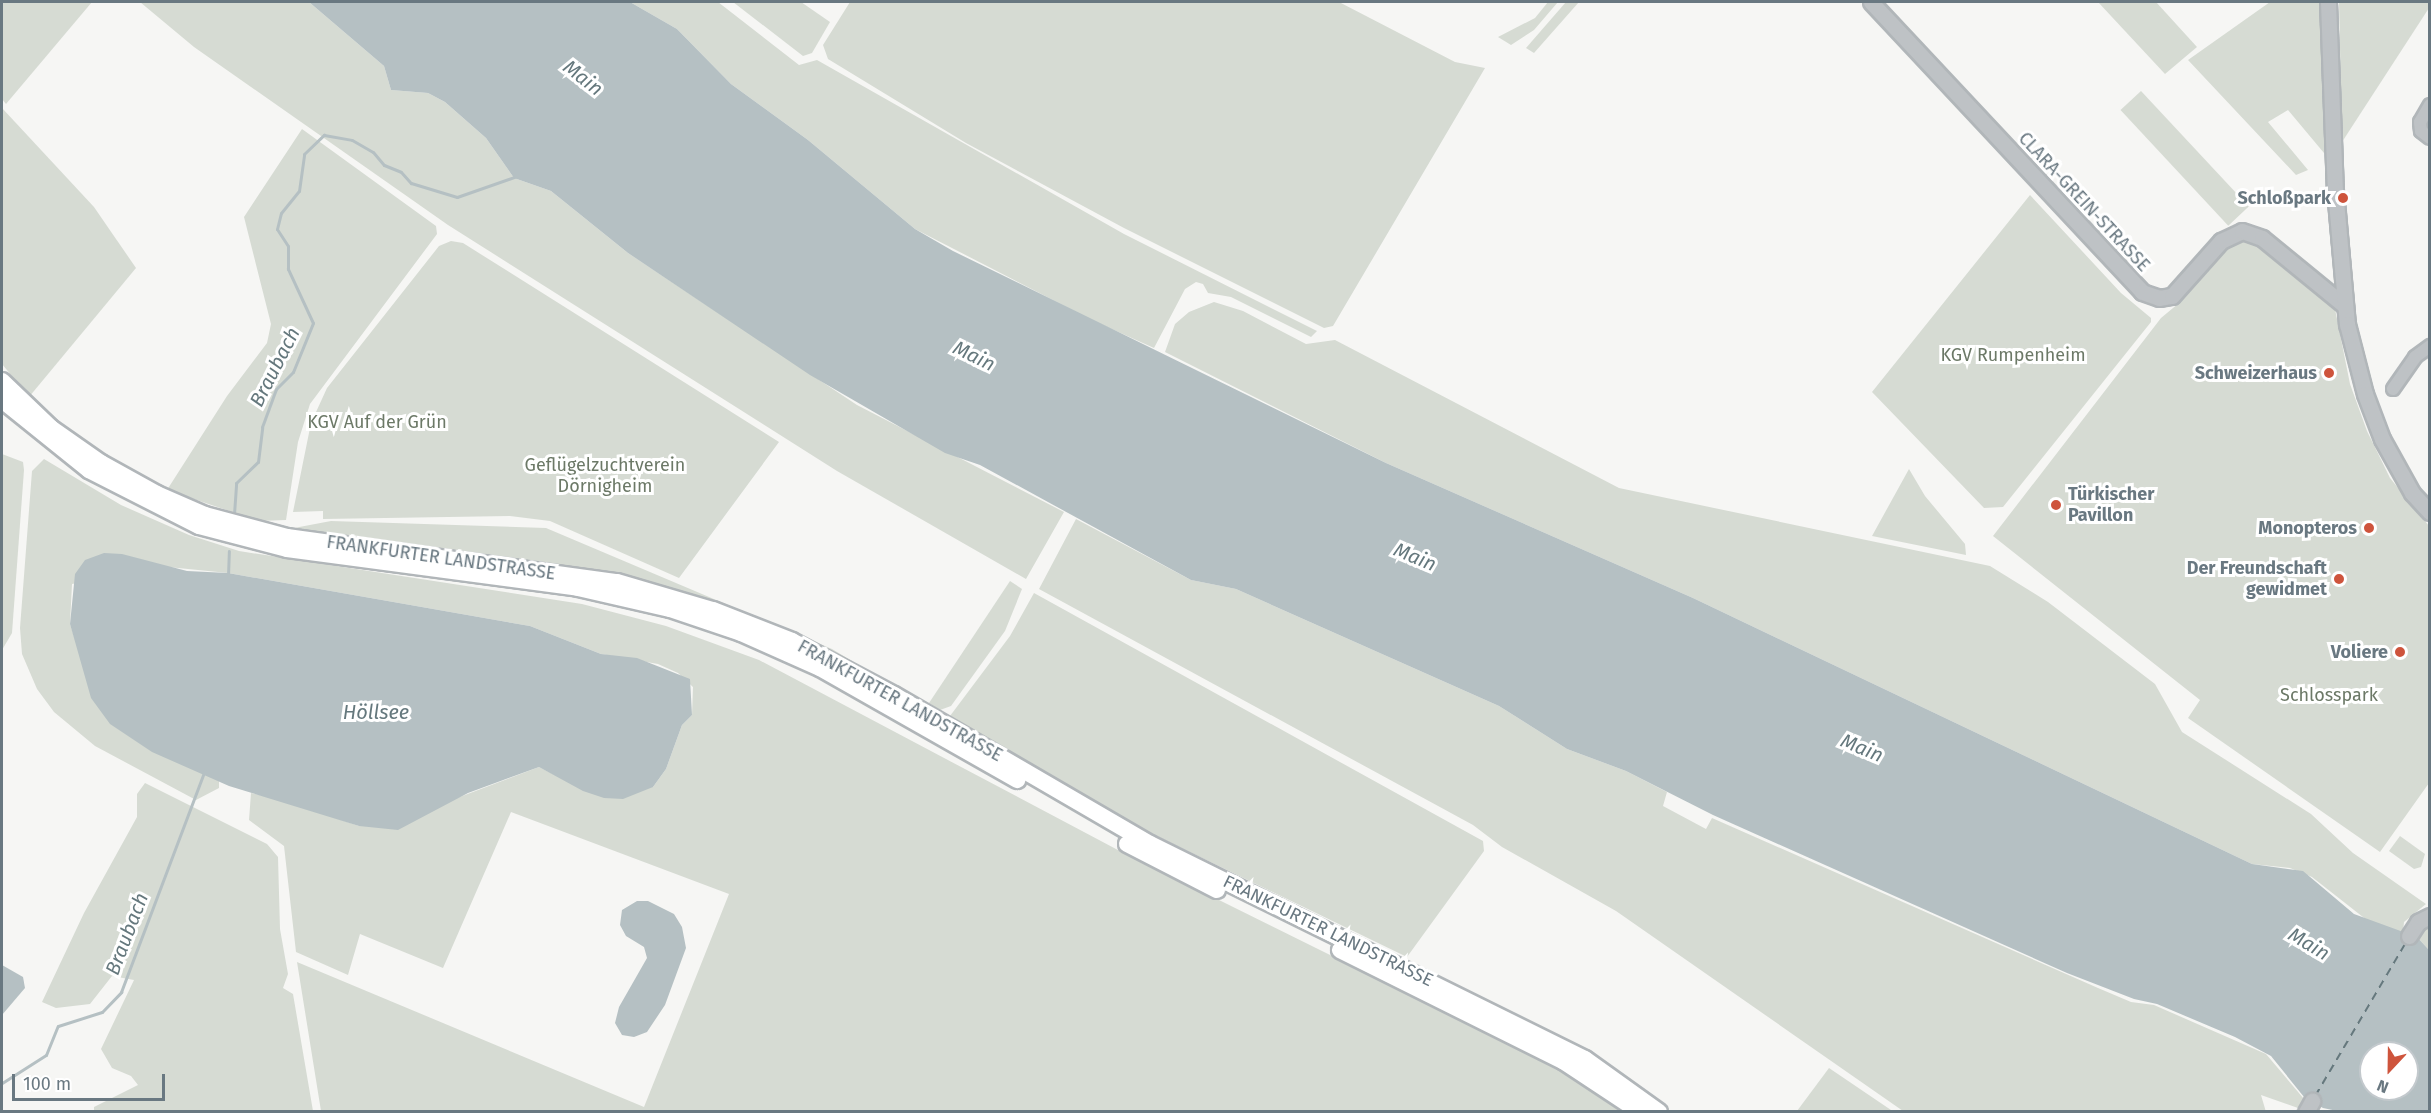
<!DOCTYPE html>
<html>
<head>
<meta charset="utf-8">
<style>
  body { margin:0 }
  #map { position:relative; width:2431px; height:1113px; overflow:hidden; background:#f6f6f4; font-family:"Fira Sans",sans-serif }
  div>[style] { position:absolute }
  .green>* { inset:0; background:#d6dbd3; transform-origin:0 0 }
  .water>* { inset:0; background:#b5c0c3 }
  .stream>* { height:3px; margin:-1.5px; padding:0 1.5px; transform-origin:1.5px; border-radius:1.5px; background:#b5c0c3 }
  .ferry>* { height:1.5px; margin-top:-0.75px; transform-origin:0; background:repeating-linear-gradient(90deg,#65787d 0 8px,transparent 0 14px) }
  .roads { filter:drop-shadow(2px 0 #b1b6b9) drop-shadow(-2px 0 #b1b6b9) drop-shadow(0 2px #b1b6b9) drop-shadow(0 -2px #b1b6b9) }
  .minor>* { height:12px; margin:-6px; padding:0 6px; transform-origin:6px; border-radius:6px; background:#bec2c5 }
  .tertiary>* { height:15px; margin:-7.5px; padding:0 7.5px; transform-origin:7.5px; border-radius:7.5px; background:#bec2c5 }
  .secondary>* { height:16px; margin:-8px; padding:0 8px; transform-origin:8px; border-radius:8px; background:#fff }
  .dots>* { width:16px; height:16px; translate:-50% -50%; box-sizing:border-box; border:3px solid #fff; border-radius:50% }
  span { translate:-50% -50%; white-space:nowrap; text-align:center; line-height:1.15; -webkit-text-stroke:6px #fff; paint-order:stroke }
  .poi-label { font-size:18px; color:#697881; font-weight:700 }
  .right { translate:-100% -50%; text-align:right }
  .left { translate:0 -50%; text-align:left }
  .street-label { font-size:18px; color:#697881 }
  .park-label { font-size:18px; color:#6c7967 }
  .water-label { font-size:20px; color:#65787d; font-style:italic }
  .frame { position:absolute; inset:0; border:3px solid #697881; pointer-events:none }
  .north { position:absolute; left:2359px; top:1041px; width:60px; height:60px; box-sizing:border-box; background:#fff; border:2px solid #c3c9cd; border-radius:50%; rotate:202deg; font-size:16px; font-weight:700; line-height:24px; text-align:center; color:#697881 }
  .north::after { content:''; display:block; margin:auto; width:21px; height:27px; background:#ce543c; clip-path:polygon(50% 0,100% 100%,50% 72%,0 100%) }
  .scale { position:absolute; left:12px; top:1074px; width:153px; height:27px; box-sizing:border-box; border:3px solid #697881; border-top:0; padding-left:8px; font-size:18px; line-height:21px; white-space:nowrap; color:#697881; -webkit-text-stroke:4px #fff; paint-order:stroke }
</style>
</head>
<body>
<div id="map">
  <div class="green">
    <i style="clip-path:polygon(2px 2px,92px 2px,6px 104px,2px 99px)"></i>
    <i style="clip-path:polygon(140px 2px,309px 2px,384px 66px,391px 90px,428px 93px,445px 102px,486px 138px,514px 178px,551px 191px,628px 253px,857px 405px,1064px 512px,1026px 579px,837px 471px,448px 225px,194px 47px)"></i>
    <i style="clip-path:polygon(630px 2px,718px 2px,799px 65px,817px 60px,1124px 234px,1317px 331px,1311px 337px,1231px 297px,1208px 293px,1203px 284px,1196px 282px,1185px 289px,1154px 348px,1094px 321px,915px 229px,808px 140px,731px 84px,677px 29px)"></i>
    <i style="clip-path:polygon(733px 2px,801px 2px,830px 22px,812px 53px,803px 56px)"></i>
    <i style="clip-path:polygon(850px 2px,1339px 2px,1455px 62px,1485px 68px,1333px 326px,1324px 328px,1124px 228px,966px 143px,828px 59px,823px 45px)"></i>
    <i style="clip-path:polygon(1548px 2px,1558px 2px,1534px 30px,1511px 45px,1498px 37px,1535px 18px)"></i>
    <i style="clip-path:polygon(1566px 2px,1579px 2px,1534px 53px,1526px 48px)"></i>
    <i style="clip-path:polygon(2098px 2px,2156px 2px,2197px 47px,2165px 74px)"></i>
    <i style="clip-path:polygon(2270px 2px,2324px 2px,2329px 138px,2324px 153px,2288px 110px,2268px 122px,2308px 170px,2296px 175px,2188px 60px)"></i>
    <i style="clip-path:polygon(2339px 2px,2430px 2px,2429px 8px,2342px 142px)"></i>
    <i style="left:2141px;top:91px;width:158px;height:28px;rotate:47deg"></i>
    <i style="clip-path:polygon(2px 108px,94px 207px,136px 268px,29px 397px,2px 364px)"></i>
    <i style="clip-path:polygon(302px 129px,436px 226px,437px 234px,310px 404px,298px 442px,286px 520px,259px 521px,167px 490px,227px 396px,267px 343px,271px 324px,244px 217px)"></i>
    <i style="clip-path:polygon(2030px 195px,2121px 293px,2151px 318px,2151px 322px,2003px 507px,1984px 508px,1872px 392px)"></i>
    <i style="clip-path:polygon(2237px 239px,2251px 239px,2260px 245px,2335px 309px,2350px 384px,2367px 431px,2390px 478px,2429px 526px,2429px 783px,2380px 852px,2188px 718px,2200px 700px,1993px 536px,2161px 318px,2179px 303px,2227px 245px)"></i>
    <i style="clip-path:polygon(451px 241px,463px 243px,779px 442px,679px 578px,550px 521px,510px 516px,323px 519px,323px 511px,293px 512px,311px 423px,327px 388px,439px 246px)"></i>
    <i style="clip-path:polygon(1214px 302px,1243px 311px,1306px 344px,1335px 340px,1619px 488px,1990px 566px,2048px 602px,2155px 684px,2182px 732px,2311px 814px,2353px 853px,2426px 904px,2404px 922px,2403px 933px,2368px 921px,2312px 877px,2290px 868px,2252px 864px,1693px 598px,1386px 463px,1165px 352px,1175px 324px,1189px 312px)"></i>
    <i style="clip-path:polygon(2px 454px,23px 462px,24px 470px,12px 633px,2px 650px)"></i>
    <i style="clip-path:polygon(44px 459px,121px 505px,189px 535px,239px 551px,582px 604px,666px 626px,759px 660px,1116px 849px,1522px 1050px,1588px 1085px,1627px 1111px,321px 1111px,297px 962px,644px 1107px,729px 894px,511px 812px,443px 968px,360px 934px,348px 975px,296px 952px,284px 846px,249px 820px,251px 793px,282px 800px,359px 826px,449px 801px,539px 767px,559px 777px,653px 787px,666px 769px,682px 725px,692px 715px,693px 687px,678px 673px,658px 664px,601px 654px,530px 626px,228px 573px,168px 567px,72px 584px,70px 624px,77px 645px,205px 774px,219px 781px,219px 788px,196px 800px,95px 746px,54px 712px,37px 689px,22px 654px,20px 628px,32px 471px)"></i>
    <i style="clip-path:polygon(1909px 469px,1925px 496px,1965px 544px,1966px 555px,1872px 536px)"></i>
    <i style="clip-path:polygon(1076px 519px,1191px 580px,1236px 589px,1499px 706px,1567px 749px,1626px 771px,1667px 792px,1663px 806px,1706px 829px,1712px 818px,2098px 988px,2131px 1002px,2154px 1005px,2266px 1054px,2304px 1099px,2298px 1108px,2261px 1095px,2266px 1112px,1903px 1111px,1616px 911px,1502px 847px,1473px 825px,1039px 589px)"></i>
    <i style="clip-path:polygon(331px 521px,546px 528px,832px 649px,927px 706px,793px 638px,296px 534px,294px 528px)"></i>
    <i style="clip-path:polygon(1010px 581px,1022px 589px,1005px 631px,951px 706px,940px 710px,929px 703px)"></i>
    <i style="clip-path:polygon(1034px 593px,1483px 841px,1484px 851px,1407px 957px,1132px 824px,950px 716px,1010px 636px)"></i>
    <i style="clip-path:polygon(145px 783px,267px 844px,278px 857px,280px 929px,288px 974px,283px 988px,293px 994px,313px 1111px,94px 1111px,94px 1107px,138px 1085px,131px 1076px,112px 1068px,101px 1049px,134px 980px,112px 976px,90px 1004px,56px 1008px,42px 1002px,84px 913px,137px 817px,137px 794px)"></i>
    <i style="clip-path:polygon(2400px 836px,2425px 854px,2421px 867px,2414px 869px,2389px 851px)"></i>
    <i style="clip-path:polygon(2429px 924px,2429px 950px,2417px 937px)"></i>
    <i style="clip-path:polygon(1829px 1068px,1891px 1110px,1892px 1111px,1797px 1111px)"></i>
  </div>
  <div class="water">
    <i style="clip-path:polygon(evenodd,309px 2px,630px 2px,677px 29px,731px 84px,808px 140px,915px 229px,953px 251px,1386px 463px,1693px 598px,2252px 864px,2303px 871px,2354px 914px,2417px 937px,2429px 950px,2429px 1111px,2342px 1112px,2323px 1108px,2304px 1097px,2271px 1056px,2235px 1037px,2157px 1004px,2134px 999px,2067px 973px,1713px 815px,1626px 771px,1567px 749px,1499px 706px,1236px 589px,1191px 580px,980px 465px,945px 453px,810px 375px,628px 253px,551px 191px,514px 178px,486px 138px,445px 102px,428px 93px,391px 90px,384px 66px,309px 2px,2371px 1053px,2407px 1053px,2407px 1089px,2371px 1089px,2371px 1053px)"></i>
    <i style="clip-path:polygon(104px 553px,122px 554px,187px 571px,228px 573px,530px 626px,601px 654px,637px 658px,690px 679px,692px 715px,682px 725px,666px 769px,653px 787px,623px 799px,604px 798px,583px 791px,539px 767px,468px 793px,398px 830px,359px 826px,229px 786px,152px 752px,110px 724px,91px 698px,70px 624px,75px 574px,85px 560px)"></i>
    <i style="clip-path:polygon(637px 901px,648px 901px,674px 914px,682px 927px,686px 948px,665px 1005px,647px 1032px,634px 1037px,622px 1035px,615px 1023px,619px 1007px,647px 958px,644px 947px,626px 936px,620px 925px,622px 910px)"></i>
    <i style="clip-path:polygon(2px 965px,23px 977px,25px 988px,2px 1015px)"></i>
  </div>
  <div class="stream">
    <i style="left:234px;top:514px;width:31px;rotate:-86deg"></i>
    <i style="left:236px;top:483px;width:30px;rotate:-44deg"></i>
    <i style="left:258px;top:462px;width:35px;rotate:-83deg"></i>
    <i style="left:262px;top:427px;width:40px;rotate:-69.8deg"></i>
    <i style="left:276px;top:389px;width:24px;rotate:-45deg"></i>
    <i style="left:293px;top:372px;width:53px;rotate:-67.8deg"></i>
    <i style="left:313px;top:323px;width:60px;rotate:-114.8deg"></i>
    <i style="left:288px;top:269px;width:23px;rotate:-90deg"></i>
    <i style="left:288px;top:246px;width:20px;rotate:-123deg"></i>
    <i style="left:277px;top:229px;width:16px;rotate:-76deg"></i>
    <i style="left:281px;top:213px;width:28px;rotate:-51deg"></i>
    <i style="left:299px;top:191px;width:37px;rotate:-82deg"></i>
    <i style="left:304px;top:154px;width:28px;rotate:-44deg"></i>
    <i style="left:324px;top:135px;width:28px;rotate:10deg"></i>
    <i style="left:352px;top:140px;width:24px;rotate:30deg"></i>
    <i style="left:373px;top:152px;width:17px;rotate:50deg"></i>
    <i style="left:384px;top:165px;width:18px;rotate:22deg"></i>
    <i style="left:401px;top:172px;width:15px;rotate:48deg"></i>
    <i style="left:411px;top:183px;width:48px;rotate:16.9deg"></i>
    <i style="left:457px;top:197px;width:64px;rotate:-19.3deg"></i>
    <i style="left:228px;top:576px;width:25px;rotate:-88deg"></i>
    <i style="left:2px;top:1083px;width:52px;rotate:-32.5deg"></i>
    <i style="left:46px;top:1055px;width:31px;rotate:-68deg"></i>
    <i style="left:58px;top:1026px;width:46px;rotate:-17.7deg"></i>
    <i style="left:102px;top:1012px;width:28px;rotate:-46deg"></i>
    <i style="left:121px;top:992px;width:237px;rotate:-69.3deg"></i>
  </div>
  <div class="ferry">
    <i style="left:2315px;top:1096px;width:179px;rotate:-59.4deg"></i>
  </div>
  <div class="roads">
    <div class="minor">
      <i style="left:2430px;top:105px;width:20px;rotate:120deg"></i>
      <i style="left:2420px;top:122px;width:9px;rotate:84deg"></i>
      <i style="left:2421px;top:131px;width:11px;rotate:38deg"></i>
      <i style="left:2393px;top:389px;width:39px;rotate:-55deg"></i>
      <i style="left:2415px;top:357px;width:19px;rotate:-36deg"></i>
    </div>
    <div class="tertiary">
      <i style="left:1871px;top:2px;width:397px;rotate:46.9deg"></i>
      <i style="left:2142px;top:292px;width:18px;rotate:19deg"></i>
      <i style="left:2159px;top:298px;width:13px;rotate:-9deg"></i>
      <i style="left:2172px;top:296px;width:74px;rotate:-48.3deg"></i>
      <i style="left:2221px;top:241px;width:23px;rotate:-25deg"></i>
      <i style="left:2242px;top:231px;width:21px;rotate:19deg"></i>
      <i style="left:2262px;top:238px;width:107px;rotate:39.3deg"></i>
      <i style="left:2328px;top:2px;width:188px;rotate:87.9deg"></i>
      <i style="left:2335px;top:190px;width:135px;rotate:84.9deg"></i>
      <i style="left:2347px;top:324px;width:72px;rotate:75.6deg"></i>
      <i style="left:2365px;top:394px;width:48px;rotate:69.3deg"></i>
      <i style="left:2382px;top:439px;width:62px;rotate:60.9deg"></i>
      <i style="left:2412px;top:493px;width:26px;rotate:47deg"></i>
      <i style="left:2409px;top:936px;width:17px;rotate:-57deg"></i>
      <i style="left:2418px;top:922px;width:13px;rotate:-27deg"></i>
      <i style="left:2306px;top:1112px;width:13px;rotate:-61deg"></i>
    </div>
    <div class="secondary">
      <i style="left:2px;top:381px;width:68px;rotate:43.8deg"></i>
      <i style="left:51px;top:428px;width:61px;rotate:35deg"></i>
      <i style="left:101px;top:463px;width:64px;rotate:29deg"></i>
      <i style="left:157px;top:494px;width:52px;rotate:23.6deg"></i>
      <i style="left:205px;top:515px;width:85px;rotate:15deg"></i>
      <i style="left:287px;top:537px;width:333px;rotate:7.8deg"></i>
      <i style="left:617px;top:582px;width:100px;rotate:16.3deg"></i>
      <i style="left:713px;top:610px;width:85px;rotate:21.4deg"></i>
      <i style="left:792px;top:641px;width:115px;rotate:27.9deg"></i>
      <i style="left:894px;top:695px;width:296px;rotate:30.2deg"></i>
      <i style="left:1150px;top:844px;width:485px;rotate:26.3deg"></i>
      <i style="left:1585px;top:1059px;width:91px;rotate:35.6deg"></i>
      <i style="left:2px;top:400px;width:112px;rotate:38.8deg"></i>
      <i style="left:89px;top:470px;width:123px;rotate:27deg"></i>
      <i style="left:199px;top:526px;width:91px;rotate:14.6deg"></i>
      <i style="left:287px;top:549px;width:294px;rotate:7.6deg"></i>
      <i style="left:578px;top:588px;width:94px;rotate:12.9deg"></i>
      <i style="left:670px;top:609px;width:75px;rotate:18.7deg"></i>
      <i style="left:741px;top:633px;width:86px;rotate:23.9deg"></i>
      <i style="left:820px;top:668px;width:227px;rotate:29.6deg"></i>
      <i style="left:1127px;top:844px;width:101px;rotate:27.1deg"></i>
      <i style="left:1340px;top:950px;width:249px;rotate:26.5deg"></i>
      <i style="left:1563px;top:1061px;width:92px;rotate:33.5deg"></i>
    </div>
  </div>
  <div class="dots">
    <i style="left:2343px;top:198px;background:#ce543c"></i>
    <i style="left:2329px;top:373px;background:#ce543c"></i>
    <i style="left:2056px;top:505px;background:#ce543c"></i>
    <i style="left:2369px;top:528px;background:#ce543c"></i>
    <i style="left:2339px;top:579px;background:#ce543c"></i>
    <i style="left:2400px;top:652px;background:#ce543c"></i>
  </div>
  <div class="poi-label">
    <span class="right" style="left:2331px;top:198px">Schloßpark</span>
    <span class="right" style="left:2317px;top:373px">Schweizerhaus</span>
    <span class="left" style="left:2068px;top:505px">Türkischer<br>Pavillon</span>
    <span class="right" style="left:2357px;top:528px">Monopteros</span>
    <span class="right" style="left:2327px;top:579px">Der Freundschaft<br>gewidmet</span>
    <span class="right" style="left:2388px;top:652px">Voliere</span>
  </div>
  <div class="street-label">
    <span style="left:2084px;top:202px;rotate:47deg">CLARA-GREIN-STRASSE</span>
    <span style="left:441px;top:558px;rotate:8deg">FRANKFURTER LANDSTRASSE</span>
    <span style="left:900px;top:701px;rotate:29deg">FRANKFURTER LANDSTRASSE</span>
    <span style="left:1328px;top:931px;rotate:26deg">FRANKFURTER LANDSTRASSE</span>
  </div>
  <div class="park-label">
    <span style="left:2013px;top:355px">KGV Rumpenheim</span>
    <span style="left:377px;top:422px">KGV Auf der Grün</span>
    <span style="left:605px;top:476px">Geflügelzuchtverein<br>Dörnigheim</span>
    <span style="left:2329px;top:695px">Schlosspark</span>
  </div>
  <div class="water-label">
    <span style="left:583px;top:78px;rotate:38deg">Main</span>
    <span style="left:974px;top:356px;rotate:26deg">Main</span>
    <span style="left:275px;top:367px;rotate:-63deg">Braubach</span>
    <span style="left:1415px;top:557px;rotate:23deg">Main</span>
    <span style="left:376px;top:712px">Höllsee</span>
    <span style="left:1862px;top:748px;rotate:23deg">Main</span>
    <span style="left:127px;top:934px;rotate:-69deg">Braubach</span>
    <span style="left:2309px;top:944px;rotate:31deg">Main</span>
  </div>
  <div class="frame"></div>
  <div class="north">N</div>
  <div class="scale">100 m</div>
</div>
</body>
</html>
